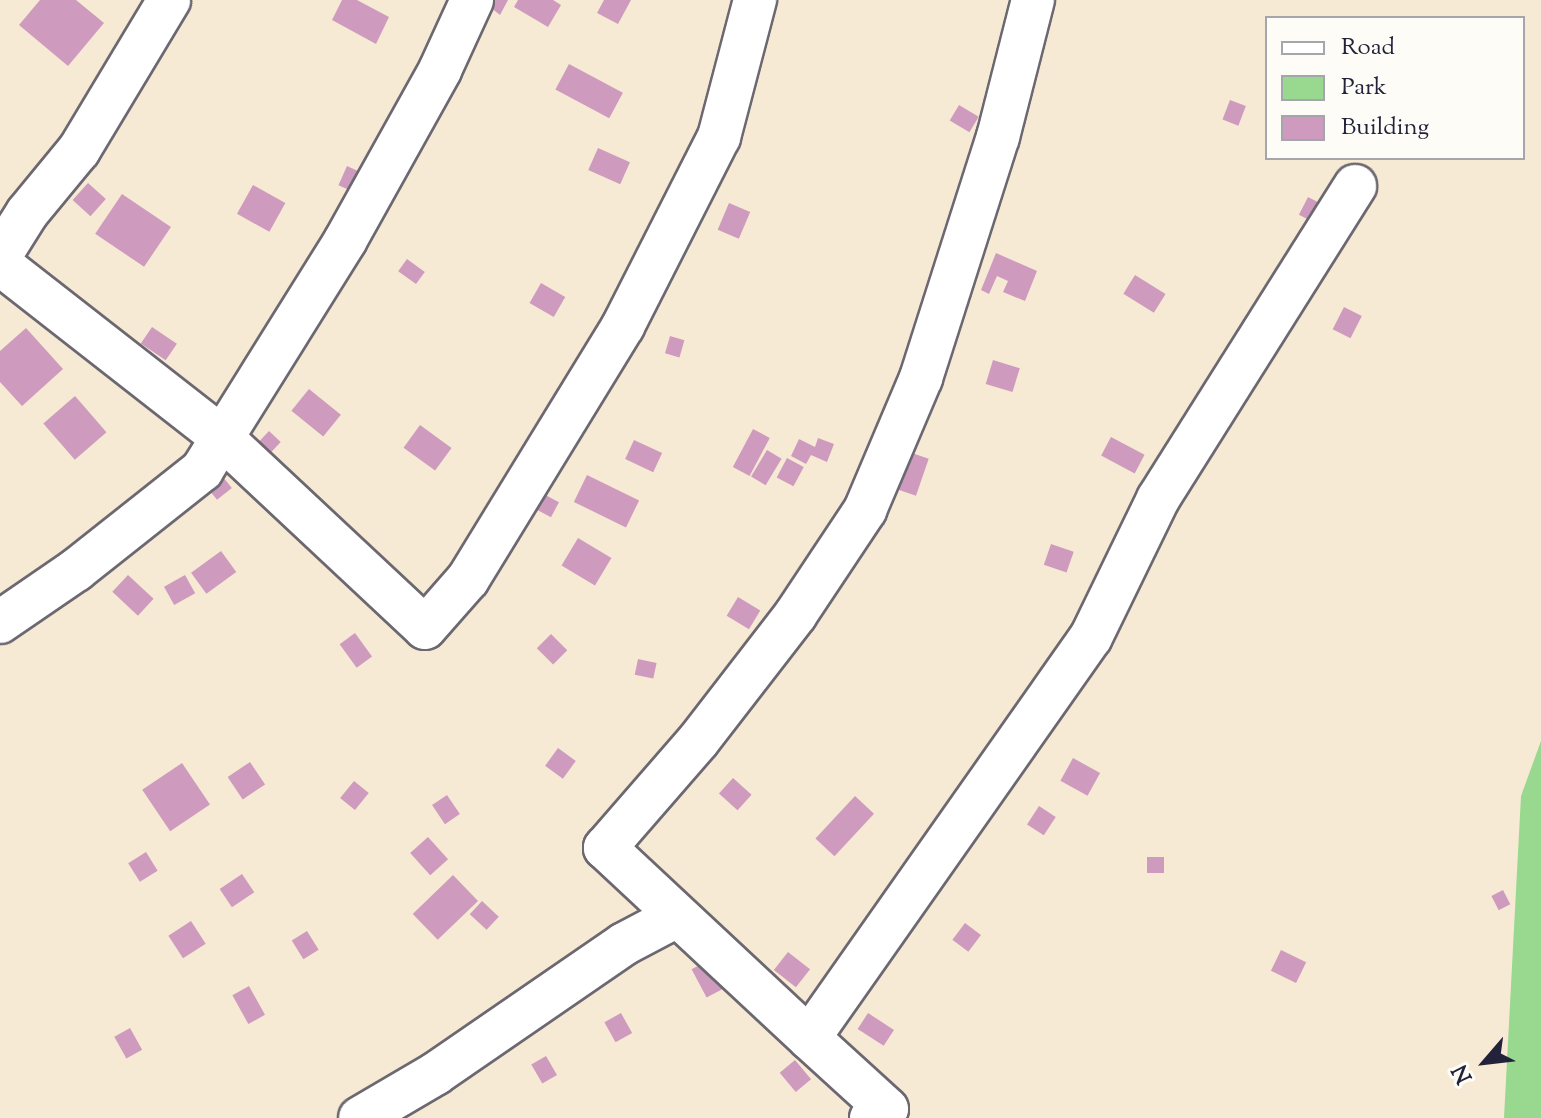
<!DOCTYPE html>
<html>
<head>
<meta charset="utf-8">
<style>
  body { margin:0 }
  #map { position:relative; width:1541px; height:1118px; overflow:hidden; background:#f6ead4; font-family:"Sorts Mill Goudy",serif }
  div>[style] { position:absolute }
  .green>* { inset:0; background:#98d88f }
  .building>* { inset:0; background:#ce9bbe; transform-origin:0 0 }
  .roads { filter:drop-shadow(2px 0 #6c6871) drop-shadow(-2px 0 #6c6871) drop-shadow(0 2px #6c6871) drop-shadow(0 -2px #6c6871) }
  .minor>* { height:42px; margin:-21px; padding:0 21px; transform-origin:21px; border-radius:21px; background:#fff }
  span { translate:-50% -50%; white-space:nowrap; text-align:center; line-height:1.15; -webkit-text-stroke:6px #fdfcf7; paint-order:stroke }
  .legend { position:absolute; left:1265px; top:16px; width:260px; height:144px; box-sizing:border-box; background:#fdfcf7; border:2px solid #a5a5ac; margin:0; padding:10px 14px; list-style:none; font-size:24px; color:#22223b }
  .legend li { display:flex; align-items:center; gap:16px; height:40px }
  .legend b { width:40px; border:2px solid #a5a5ac }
  .north { position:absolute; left:1445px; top:1022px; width:80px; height:80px; -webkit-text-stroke:6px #fdfcf7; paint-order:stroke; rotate:242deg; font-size:22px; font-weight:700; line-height:32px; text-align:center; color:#22223b }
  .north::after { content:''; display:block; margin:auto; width:28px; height:36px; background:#22223b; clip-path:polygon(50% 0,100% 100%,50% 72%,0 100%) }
</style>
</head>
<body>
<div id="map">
  <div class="green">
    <i style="clip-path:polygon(1541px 741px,1541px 1118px,1504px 1118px,1521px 796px)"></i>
  </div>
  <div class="building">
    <i style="clip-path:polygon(40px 0,76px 0,104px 23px,68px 66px,19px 25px)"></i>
    <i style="clip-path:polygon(342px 0,357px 0,389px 17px,376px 44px,332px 20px)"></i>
    <i style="clip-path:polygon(481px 0,508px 0,500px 15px)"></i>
    <i style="clip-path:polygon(518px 0,553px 0,561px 5px,548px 27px,514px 7px)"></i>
    <i style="clip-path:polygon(604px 0,631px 0,618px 24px,597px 13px)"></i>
    <i style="left:569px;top:64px;width:61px;height:29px;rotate:28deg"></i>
    <i style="left:1230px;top:100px;width:17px;height:21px;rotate:21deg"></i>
    <i style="left:959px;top:105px;width:23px;height:18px;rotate:31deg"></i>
    <i style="left:598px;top:148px;width:35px;height:24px;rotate:24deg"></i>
    <i style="left:347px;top:166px;width:20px;height:21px;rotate:24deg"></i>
    <i style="left:88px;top:183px;width:24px;height:23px;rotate:42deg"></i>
    <i style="left:253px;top:185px;width:37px;height:33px;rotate:29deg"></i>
    <i style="left:122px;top:194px;width:59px;height:48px;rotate:34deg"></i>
    <i style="left:1308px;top:197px;width:18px;height:20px;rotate:27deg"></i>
    <i style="left:729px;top:203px;width:23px;height:29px;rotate:23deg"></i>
    <i style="clip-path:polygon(996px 253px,1037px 271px,1025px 301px,1003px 292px,1008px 281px,997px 276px,989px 294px,981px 290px)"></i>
    <i style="left:407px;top:259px;width:22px;height:15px;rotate:36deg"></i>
    <i style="left:1135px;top:275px;width:36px;height:22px;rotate:32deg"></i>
    <i style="left:541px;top:283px;width:28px;height:23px;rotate:30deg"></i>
    <i style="left:1344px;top:307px;width:20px;height:25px;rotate:27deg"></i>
    <i style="left:152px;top:327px;width:30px;height:20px;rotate:34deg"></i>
    <i style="clip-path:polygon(26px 328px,63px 369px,22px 406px,0 382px,0 351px)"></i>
    <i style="left:670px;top:336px;width:15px;height:18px;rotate:16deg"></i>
    <i style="left:993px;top:360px;width:28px;height:25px;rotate:17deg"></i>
    <i style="left:309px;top:389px;width:41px;height:28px;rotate:39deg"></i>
    <i style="left:75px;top:396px;width:48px;height:42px;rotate:49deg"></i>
    <i style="left:420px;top:425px;width:39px;height:28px;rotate:36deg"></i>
    <i style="left:753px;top:429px;width:19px;height:43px;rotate:28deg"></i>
    <i style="left:269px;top:431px;width:16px;height:21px;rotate:43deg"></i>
    <i style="left:1111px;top:437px;width:38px;height:21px;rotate:28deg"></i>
    <i style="clip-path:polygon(818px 438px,834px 444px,827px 462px,811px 455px,806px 464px,791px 456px,799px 439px,815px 447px)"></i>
    <i style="left:634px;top:440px;width:31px;height:21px;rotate:25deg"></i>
    <i style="left:767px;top:450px;width:17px;height:31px;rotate:31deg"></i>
    <i style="left:906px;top:451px;width:24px;height:39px;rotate:19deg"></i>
    <i style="left:787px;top:458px;width:19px;height:22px;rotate:28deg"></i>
    <i style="left:587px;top:475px;width:58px;height:30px;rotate:26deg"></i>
    <i style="left:223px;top:477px;width:14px;height:19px;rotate:51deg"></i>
    <i style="left:536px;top:490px;width:26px;height:17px;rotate:28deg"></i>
    <i style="left:578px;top:538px;width:39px;height:32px;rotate:31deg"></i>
    <i style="left:1051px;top:544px;width:24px;height:22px;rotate:19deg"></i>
    <i style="left:221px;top:551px;width:26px;height:37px;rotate:54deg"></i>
    <i style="left:128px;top:575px;width:35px;height:23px;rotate:43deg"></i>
    <i style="left:185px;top:575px;width:21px;height:24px;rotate:61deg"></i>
    <i style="left:738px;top:597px;width:26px;height:22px;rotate:31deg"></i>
    <i style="left:355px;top:633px;width:29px;height:19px;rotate:54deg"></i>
    <i style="left:551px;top:634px;width:23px;height:20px;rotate:45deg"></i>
    <i style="left:638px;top:659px;width:19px;height:16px;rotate:12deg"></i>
    <i style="left:558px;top:748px;width:22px;height:22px;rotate:36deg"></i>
    <i style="left:1073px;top:758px;width:31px;height:26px;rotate:29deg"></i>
    <i style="left:250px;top:762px;width:27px;height:27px;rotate:56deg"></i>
    <i style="left:182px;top:763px;width:50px;height:48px;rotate:56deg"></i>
    <i style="left:733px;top:778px;width:25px;height:21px;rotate:42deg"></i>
    <i style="left:354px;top:781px;width:19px;height:22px;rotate:39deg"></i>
    <i style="left:447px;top:795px;width:23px;height:18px;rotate:56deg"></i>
    <i style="left:855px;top:796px;width:26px;height:58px;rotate:43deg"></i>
    <i style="left:1039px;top:806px;width:20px;height:22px;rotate:33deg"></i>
    <i style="left:428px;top:837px;width:30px;height:24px;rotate:48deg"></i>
    <i style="left:146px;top:852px;width:22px;height:21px;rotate:58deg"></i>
    <i style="left:1164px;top:857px;width:16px;height:17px;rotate:90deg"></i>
    <i style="left:242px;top:874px;width:22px;height:27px;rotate:56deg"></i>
    <i style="left:453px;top:875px;width:36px;height:56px;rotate:46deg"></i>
    <i style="left:1503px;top:890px;width:16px;height:13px;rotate:63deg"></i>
    <i style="left:482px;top:901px;width:23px;height:18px;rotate:43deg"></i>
    <i style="left:191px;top:921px;width:27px;height:27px;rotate:57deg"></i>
    <i style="left:965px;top:923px;width:20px;height:21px;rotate:37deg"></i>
    <i style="left:307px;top:931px;width:22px;height:18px;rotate:58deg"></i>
    <i style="left:1281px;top:950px;width:28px;height:23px;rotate:26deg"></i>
    <i style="left:788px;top:952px;width:28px;height:23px;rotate:38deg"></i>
    <i style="left:711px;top:959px;width:32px;height:22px;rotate:62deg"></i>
    <i style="left:249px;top:986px;width:33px;height:19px;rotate:61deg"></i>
    <i style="left:621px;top:1013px;width:23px;height:19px;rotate:61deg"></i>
    <i style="left:868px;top:1013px;width:31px;height:19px;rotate:33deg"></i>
    <i style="left:130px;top:1028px;width:25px;height:18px;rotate:61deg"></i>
    <i style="left:546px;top:1056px;width:22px;height:17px;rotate:60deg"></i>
    <i style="left:795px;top:1060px;width:25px;height:20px;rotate:50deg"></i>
  </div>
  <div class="roads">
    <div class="minor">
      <i style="left:0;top:256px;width:51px;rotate:-57.9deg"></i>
      <i style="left:27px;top:213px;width:82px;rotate:-50.5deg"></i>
      <i style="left:79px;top:150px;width:175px;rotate:-59deg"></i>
      <i style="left:0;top:264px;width:278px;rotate:38deg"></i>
      <i style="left:219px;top:435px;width:282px;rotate:43.1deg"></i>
      <i style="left:425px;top:628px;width:65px;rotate:-48.7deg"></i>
      <i style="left:468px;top:579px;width:297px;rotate:-58.5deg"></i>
      <i style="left:623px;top:326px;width:212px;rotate:-63.1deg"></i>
      <i style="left:719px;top:137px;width:142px;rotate:-75.3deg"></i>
      <i style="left:0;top:622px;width:92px;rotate:-34.4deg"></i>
      <i style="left:76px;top:570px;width:161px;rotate:-38.4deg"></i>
      <i style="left:202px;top:470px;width:270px;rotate:-58deg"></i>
      <i style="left:345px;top:241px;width:196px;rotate:-60.9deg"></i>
      <i style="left:440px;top:70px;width:77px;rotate:-65.4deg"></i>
      <i style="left:809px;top:1038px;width:279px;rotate:-137deg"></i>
      <i style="left:605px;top:848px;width:142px;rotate:-49deg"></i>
      <i style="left:698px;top:741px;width:160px;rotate:-52.3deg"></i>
      <i style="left:796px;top:614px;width:125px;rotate:-56.4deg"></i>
      <i style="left:865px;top:510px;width:143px;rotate:-67deg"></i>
      <i style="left:921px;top:378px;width:253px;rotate:-72.3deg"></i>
      <i style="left:998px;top:137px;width:141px;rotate:-75.7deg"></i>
      <i style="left:360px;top:1118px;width:87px;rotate:-30.4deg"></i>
      <i style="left:435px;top:1074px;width:229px;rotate:-34.5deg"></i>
      <i style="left:624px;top:944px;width:60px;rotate:-27.8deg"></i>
      <i style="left:871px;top:1118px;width:18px;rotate:-29deg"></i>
      <i style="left:887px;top:1109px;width:105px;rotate:-137.7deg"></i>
      <i style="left:809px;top:1038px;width:490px;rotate:-54.9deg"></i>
      <i style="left:1091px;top:637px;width:153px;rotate:-64.1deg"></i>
      <i style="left:1158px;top:499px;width:370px;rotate:-57.8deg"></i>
    </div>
  </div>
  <ul class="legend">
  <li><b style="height:10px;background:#fff"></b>Road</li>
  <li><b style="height:22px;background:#98d88f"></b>Park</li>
  <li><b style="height:22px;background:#ce9bbe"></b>Building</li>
  </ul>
  <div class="north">N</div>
</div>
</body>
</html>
